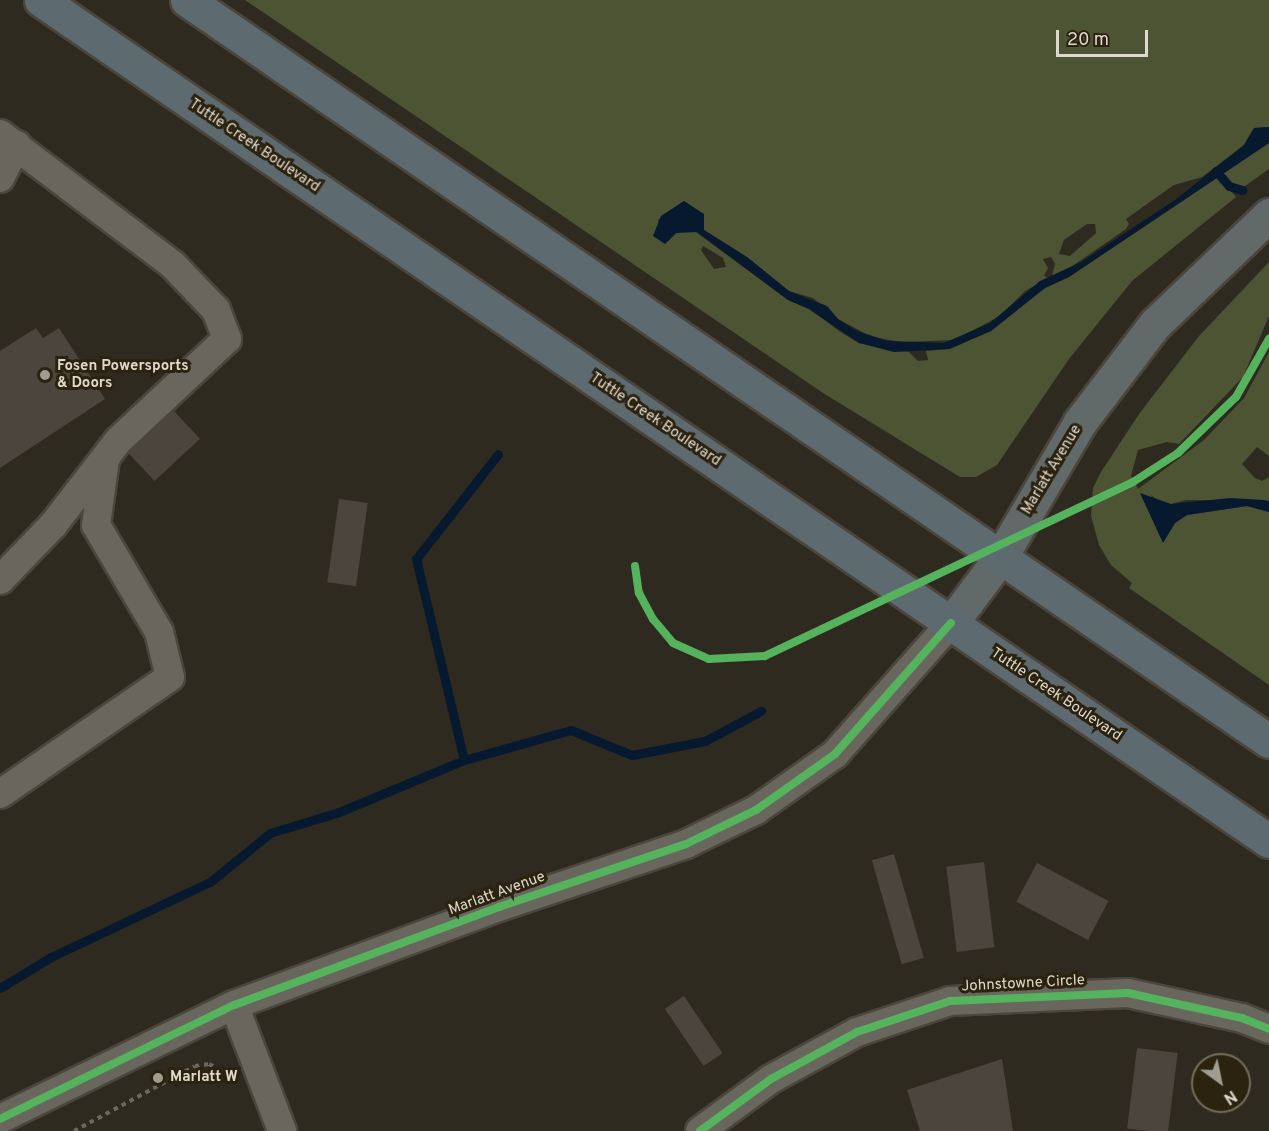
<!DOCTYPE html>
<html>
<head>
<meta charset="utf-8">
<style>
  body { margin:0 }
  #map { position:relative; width:1269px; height:1131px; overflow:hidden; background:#2f2a20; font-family:Overpass,sans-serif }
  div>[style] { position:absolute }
  .green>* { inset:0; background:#4c5434 }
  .water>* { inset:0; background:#07192f }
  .stream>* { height:9px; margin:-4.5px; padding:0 4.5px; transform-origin:4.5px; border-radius:4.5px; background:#07192f }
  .building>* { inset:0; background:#4b453d; transform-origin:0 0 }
  .path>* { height:4px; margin-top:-2px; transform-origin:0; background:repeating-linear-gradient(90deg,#6a6760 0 4.5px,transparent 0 9px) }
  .roads { filter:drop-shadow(2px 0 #4b463d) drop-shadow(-2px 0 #4b463d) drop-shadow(0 2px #4b463d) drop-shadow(0 -2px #4b463d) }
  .minor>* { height:28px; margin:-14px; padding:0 14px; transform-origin:14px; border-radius:14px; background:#69665d }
  .major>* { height:33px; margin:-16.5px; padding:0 16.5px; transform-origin:16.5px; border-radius:16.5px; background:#616969 }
  .highway>* { height:33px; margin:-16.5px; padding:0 16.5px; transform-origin:16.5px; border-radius:16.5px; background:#5d6b71 }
  .cycleway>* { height:8px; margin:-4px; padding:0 4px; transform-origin:4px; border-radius:4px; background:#56b35d }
  .dots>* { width:16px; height:16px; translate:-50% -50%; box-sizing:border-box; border:3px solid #2b2310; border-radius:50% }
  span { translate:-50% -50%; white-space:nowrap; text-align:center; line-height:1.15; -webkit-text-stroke:6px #2b2310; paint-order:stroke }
  .street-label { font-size:15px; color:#dfd9cd }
  .poi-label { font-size:15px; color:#dfd9cd; font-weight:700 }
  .left { translate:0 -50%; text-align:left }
  .north { position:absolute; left:1191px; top:1053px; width:60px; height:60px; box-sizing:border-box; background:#2b2310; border:2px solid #736c5c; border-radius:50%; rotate:147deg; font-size:16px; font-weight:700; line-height:24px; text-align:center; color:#dfd9cd }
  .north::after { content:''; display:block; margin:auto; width:21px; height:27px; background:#a19c90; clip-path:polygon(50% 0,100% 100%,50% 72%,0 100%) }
  .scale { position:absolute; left:1056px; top:30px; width:92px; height:27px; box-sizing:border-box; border:3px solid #dfd9cd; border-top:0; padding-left:8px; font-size:18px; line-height:21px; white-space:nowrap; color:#dfd9cd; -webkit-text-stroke:4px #2b2310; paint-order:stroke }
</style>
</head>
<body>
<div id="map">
  <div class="green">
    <i style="clip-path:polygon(evenodd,245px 0,1269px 0,1269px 127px,1254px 128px,1244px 145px,1202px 177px,1174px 185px,1164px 192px,1126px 219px,1129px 224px,1126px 229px,1071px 267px,1052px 276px,1055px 264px,1051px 257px,1043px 259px,1048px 268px,1044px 276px,1049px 278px,1025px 291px,1000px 316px,955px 340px,902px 342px,872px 337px,838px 319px,813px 298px,789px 291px,747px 257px,704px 230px,704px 217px,684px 201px,658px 220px,665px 244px,676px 233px,693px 230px,788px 300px,809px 309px,842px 333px,859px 343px,909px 352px,918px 361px,928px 360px,926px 351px,950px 349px,991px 331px,1045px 288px,1069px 277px,1269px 143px,1269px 169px,1242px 188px,1221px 179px,1236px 197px,1132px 281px,1069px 359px,997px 465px,976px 477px,960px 477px,823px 393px,245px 0,1095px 224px,1096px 233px,1070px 256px,1059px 254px,1064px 240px,1087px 224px,1095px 224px,245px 0,703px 246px,723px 258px,726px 267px,714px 269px,701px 250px,703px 246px)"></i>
    <i style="clip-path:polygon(1269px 262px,1269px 316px,1243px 377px,1179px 444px,1167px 442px,1138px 450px,1131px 476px,1138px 489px,1204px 440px,1244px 398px,1269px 352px,1269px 456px,1257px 447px,1242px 464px,1255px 478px,1262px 481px,1269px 477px,1269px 501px,1186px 500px,1171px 504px,1161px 503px,1151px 495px,1163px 542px,1175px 523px,1187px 515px,1247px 506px,1269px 512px,1269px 685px,1129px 588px,1132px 583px,1111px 565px,1099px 545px,1091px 516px,1093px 488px,1101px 472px,1139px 414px,1199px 336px)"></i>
  </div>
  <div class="water">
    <i style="clip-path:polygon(1269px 127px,1269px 143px,1069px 277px,1045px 288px,991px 331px,949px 349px,894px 352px,859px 343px,809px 309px,788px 300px,697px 232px,676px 233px,665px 244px,653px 236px,661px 216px,684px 201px,704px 214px,704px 230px,747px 257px,789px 291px,827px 306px,838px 319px,857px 331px,888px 341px,944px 343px,990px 323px,1040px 281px,1081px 262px,1175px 200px,1244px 145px,1254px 128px)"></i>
    <i style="clip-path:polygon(1140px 493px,1171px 504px,1230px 498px,1264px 500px,1269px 501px,1269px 512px,1247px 506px,1187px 515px,1175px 523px,1163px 543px)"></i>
  </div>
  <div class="stream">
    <i style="left:1216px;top:171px;width:20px;rotate:49deg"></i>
    <i style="left:1229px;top:186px;width:14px;rotate:17deg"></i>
    <i style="left:464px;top:760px;width:207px;rotate:-103.4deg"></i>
    <i style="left:416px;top:559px;width:133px;rotate:-52deg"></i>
    <i style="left:0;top:988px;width:60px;rotate:-31.3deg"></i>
    <i style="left:51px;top:957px;width:176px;rotate:-25.3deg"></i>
    <i style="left:210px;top:882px;width:77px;rotate:-39.2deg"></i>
    <i style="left:270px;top:833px;width:72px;rotate:-16.9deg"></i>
    <i style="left:339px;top:812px;width:135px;rotate:-22.6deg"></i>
    <i style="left:464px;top:760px;width:111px;rotate:-15.7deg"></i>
    <i style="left:571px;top:730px;width:66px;rotate:22.3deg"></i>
    <i style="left:632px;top:755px;width:74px;rotate:-10.9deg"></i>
    <i style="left:705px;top:741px;width:64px;rotate:-28.2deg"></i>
  </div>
  <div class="building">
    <i style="clip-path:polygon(36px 328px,43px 338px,59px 328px,105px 399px,0 468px,0 351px)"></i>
    <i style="left:174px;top:411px;width:38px;height:62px;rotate:47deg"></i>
    <i style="left:339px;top:499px;width:29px;height:84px;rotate:8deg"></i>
    <i style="left:894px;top:854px;width:108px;height:23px;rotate:74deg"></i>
    <i style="left:984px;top:862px;width:86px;height:38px;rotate:83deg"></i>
    <i style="left:1037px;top:863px;width:81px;height:44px;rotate:28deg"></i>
    <i style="left:684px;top:996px;width:69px;height:23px;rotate:56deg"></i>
    <i style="left:1137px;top:1048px;width:41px;height:81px;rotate:7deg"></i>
    <i style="clip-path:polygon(1002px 1059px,1013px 1131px,920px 1131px,907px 1090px)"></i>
  </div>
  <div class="path">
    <i style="left:74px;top:1131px;width:137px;rotate:-28.2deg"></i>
    <i style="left:195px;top:1066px;width:14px;rotate:-8deg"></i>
    <i style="left:209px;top:1064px;width:21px;rotate:28deg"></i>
  </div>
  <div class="roads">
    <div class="minor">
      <i style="left:0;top:134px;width:216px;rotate:37.1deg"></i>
      <i style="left:172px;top:264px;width:64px;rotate:46.3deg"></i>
      <i style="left:216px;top:310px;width:31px;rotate:69deg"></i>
      <i style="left:227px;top:339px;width:149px;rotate:136.9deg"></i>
      <i style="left:118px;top:441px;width:106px;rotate:127.7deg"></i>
      <i style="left:53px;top:525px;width:76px;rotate:133.9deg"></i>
      <i style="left:0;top:178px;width:37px;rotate:-63deg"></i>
      <i style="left:0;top:794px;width:206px;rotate:-34.5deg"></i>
      <i style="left:170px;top:677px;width:46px;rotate:-103.7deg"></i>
      <i style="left:159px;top:632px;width:124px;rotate:-120.5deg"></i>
      <i style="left:96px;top:525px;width:67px;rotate:-82.2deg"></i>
      <i style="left:234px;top:1005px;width:135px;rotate:69.1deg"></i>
      <i style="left:0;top:1119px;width:260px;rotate:-26deg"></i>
      <i style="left:234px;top:1005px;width:283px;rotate:-20.3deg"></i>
      <i style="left:499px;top:907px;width:197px;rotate:-18.6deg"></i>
      <i style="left:686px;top:844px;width:78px;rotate:-25.9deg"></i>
      <i style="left:756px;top:810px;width:97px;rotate:-35.3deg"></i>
      <i style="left:835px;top:754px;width:175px;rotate:-48.5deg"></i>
      <i style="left:700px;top:1131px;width:88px;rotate:-36.2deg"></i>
      <i style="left:771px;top:1079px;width:98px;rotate:-28.7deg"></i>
      <i style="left:857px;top:1032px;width:98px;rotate:-18.4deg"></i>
      <i style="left:950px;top:1001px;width:178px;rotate:-2.6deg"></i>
      <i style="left:1128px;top:993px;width:117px;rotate:12.4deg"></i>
      <i style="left:1242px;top:1018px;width:29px;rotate:22deg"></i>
    </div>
    <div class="major">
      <i style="left:951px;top:623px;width:81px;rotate:-53deg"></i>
      <i style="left:1000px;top:558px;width:158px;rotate:-59.5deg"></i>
      <i style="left:1080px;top:422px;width:123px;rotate:-52.6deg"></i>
      <i style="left:1155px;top:324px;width:158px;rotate:-43.7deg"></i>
    </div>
    <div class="highway">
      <i style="left:41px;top:0;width:1488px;rotate:34.41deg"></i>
      <i style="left:187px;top:0;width:1311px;rotate:34.41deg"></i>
    </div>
  </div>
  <div class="cycleway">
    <i style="left:635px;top:566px;width:27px;rotate:82deg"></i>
    <i style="left:639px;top:593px;width:30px;rotate:62deg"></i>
    <i style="left:653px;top:619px;width:31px;rotate:50deg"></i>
    <i style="left:673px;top:643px;width:39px;rotate:24deg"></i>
    <i style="left:709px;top:659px;width:56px;rotate:-3.1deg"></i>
    <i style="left:765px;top:656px;width:407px;rotate:-25.3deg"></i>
    <i style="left:1133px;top:482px;width:54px;rotate:-32.8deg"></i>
    <i style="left:1178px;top:453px;width:81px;rotate:-44deg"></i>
    <i style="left:1236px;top:397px;width:67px;rotate:-60.4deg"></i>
    <i style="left:0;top:1119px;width:260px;rotate:-26deg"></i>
    <i style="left:234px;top:1005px;width:283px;rotate:-20.3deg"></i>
    <i style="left:499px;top:907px;width:197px;rotate:-18.6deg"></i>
    <i style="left:686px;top:844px;width:78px;rotate:-25.9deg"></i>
    <i style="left:756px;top:810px;width:97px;rotate:-35.3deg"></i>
    <i style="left:835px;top:754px;width:175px;rotate:-48.5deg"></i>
    <i style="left:700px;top:1131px;width:88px;rotate:-36.2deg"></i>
    <i style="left:771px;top:1079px;width:98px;rotate:-28.7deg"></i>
    <i style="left:857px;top:1032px;width:98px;rotate:-18.4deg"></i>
    <i style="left:950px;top:1001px;width:178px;rotate:-2.6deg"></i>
    <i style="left:1128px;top:993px;width:117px;rotate:12.4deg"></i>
    <i style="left:1242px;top:1018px;width:29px;rotate:22deg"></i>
  </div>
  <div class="dots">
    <i style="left:45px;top:375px;background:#a19c90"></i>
    <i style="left:158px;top:1078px;background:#a19c90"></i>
  </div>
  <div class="street-label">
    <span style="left:254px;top:146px;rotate:34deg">Tuttle Creek Boulevard</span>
    <span style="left:655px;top:420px;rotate:34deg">Tuttle Creek Boulevard</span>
    <span style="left:1052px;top:470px;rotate:-59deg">Marlatt Avenue</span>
    <span style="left:1056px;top:695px;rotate:34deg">Tuttle Creek Boulevard</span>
    <span style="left:497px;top:894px;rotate:-20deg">Marlatt Avenue</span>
    <span style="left:1023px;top:984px;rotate:-3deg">Johnstowne Circle</span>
  </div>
  <div class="poi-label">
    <span class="left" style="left:57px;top:375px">Fosen Powersports<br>&amp; Doors</span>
    <span class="left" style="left:170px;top:1078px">Marlatt W</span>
  </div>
  <div class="north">N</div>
  <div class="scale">20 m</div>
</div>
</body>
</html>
